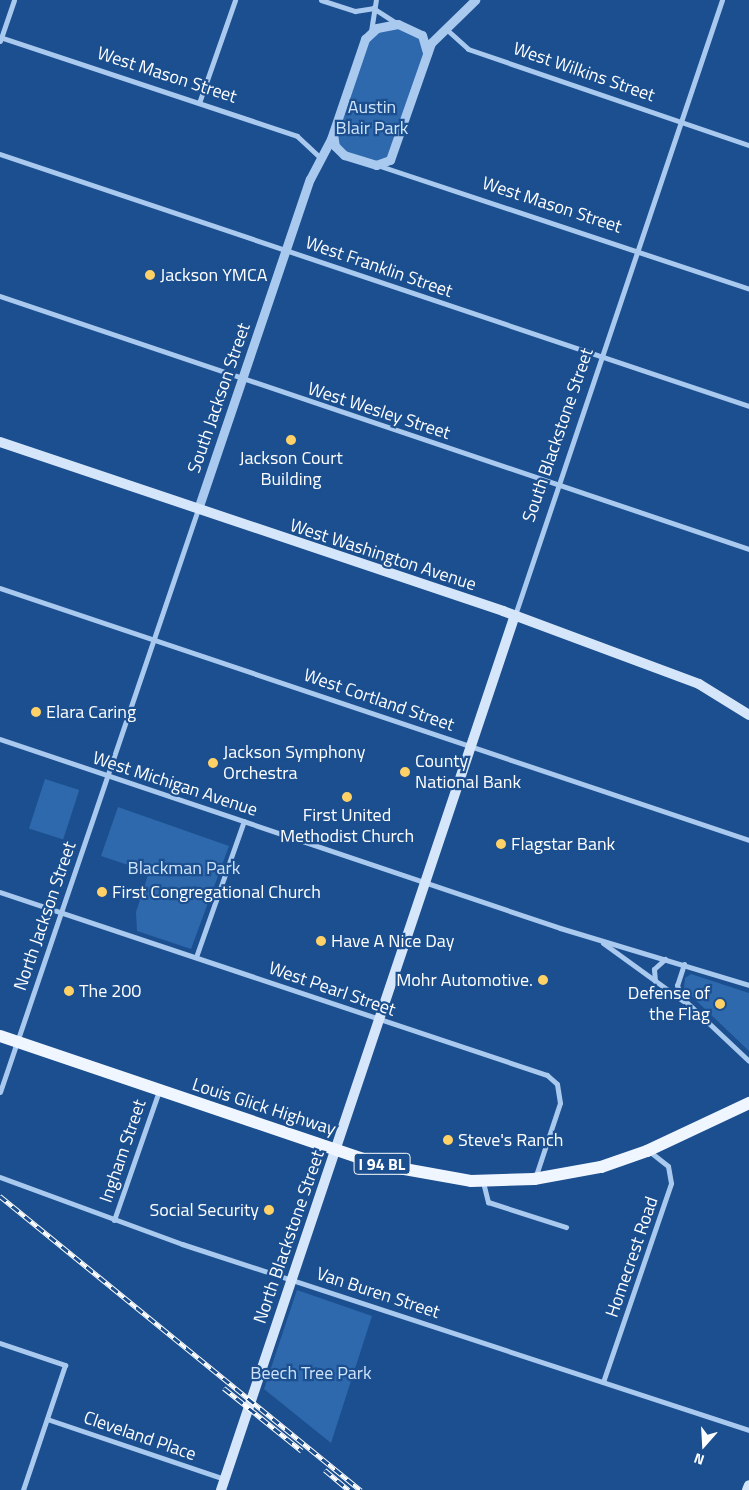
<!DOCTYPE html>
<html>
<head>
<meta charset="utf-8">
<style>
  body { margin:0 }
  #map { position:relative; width:749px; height:1490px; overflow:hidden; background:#1b4f8f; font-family:"Titillium Web",sans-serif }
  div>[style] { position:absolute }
  .green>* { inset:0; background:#2e69ad; transform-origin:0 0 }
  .minor>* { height:5px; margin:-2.5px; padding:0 2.5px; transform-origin:2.5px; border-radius:2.5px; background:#a9c9ee }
  .tertiary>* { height:9px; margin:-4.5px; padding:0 4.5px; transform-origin:4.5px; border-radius:4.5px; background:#a9c9ee }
  .secondary>* { height:10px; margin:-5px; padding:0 5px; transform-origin:5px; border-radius:5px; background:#d6e6fa }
  .primary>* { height:12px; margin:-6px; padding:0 6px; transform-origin:6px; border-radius:6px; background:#f0f6ff }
  .rail>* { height:4.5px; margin-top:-2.25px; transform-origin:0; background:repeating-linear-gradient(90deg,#1b4f8f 0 8px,#fff 0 16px); box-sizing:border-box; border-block:1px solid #fff }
  .dots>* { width:14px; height:14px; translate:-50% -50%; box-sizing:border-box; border:2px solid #1b4f8f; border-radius:50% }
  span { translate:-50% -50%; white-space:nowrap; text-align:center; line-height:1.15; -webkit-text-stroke:4.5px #1b4f8f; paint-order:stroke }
  .shield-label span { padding:1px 4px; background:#1b4f8f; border:1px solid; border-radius:4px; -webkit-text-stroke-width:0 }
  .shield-label { font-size:16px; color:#fff; font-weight:700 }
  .street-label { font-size:18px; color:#fff }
  .park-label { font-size:18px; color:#cfe3fa }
  .poi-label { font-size:18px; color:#fff }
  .left { translate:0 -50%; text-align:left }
  .right { translate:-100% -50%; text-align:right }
  .north { position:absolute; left:679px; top:1420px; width:50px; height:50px; -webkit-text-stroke:4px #1b4f8f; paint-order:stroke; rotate:199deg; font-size:14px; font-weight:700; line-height:20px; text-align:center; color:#fff }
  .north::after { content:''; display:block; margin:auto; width:18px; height:22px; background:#fff; clip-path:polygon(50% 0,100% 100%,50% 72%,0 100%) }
</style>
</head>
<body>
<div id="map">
  <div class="green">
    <i style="clip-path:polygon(382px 26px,415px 30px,428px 46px,385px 163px,344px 155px,333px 132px,363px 44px)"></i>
    <i style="left:45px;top:779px;width:36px;height:52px;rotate:18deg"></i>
    <i style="clip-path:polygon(118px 807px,229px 846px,191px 949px,137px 931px,136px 912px,149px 872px,101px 856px)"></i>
    <i style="clip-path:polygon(691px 974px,749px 993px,749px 1051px,684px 989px,685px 978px)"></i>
    <i style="clip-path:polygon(297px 1290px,372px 1316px,331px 1443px,264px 1389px)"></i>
  </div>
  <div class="minor">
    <i style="left:321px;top:0;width:36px;rotate:18deg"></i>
    <i style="left:355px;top:11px;width:18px;rotate:-9deg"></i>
    <i style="left:373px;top:8px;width:27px;rotate:33deg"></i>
    <i style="left:445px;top:28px;width:31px;rotate:42deg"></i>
    <i style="left:468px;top:49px;width:297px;rotate:18.9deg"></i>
    <i style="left:371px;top:31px;width:31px;rotate:-81deg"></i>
    <i style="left:0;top:37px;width:313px;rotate:18.4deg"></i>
    <i style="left:297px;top:136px;width:33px;rotate:43deg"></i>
    <i style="left:0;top:41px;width:43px;rotate:-71.1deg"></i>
    <i style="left:199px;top:103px;width:109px;rotate:-70.7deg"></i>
    <i style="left:0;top:154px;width:790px;rotate:18.6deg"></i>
    <i style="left:377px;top:165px;width:392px;rotate:18.4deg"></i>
    <i style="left:0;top:296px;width:791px;rotate:18.66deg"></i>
    <i style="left:0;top:588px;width:790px;rotate:18.6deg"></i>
    <i style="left:515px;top:615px;width:649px;rotate:-71.4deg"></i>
    <i style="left:0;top:739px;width:591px;rotate:18.65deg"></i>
    <i style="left:560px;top:928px;width:197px;rotate:16.8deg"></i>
    <i style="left:0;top:892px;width:577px;rotate:18.5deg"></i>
    <i style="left:547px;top:1075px;width:13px;rotate:42deg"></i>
    <i style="left:557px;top:1084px;width:19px;rotate:81deg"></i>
    <i style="left:560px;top:1103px;width:79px;rotate:108.4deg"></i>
    <i style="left:603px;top:943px;width:99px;rotate:35.9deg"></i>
    <i style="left:196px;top:957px;width:144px;rotate:-70.6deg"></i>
    <i style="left:684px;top:964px;width:22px;rotate:108deg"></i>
    <i style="left:677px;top:985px;width:13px;rotate:72deg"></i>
    <i style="left:681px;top:997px;width:93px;rotate:43.3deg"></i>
    <i style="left:655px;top:981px;width:12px;rotate:-95deg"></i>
    <i style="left:654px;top:969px;width:15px;rotate:-42deg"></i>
    <i style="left:0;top:1092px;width:616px;rotate:-71.24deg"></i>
    <i style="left:0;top:1177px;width:194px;rotate:20.2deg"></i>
    <i style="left:182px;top:1244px;width:597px;rotate:18.16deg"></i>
    <i style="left:483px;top:1182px;width:21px;rotate:76deg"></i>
    <i style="left:488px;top:1202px;width:82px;rotate:17.8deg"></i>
    <i style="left:114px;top:1220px;width:137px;rotate:-70.8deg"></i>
    <i style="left:0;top:1343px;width:69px;rotate:18.7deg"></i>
    <i style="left:65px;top:1365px;width:132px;rotate:108.6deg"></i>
    <i style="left:603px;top:1382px;width:210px;rotate:-71.1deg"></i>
    <i style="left:671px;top:1183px;width:17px;rotate:-100deg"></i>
    <i style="left:668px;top:1166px;width:23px;rotate:-142deg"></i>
    <i style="left:47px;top:1419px;width:187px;rotate:18.7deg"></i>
  </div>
  <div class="tertiary">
    <i style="left:333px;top:134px;width:12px;rotate:81deg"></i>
    <i style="left:335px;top:146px;width:13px;rotate:45deg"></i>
    <i style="left:344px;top:155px;width:34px;rotate:17deg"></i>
    <i style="left:376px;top:165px;width:15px;rotate:-20deg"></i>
    <i style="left:390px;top:160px;width:124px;rotate:-70.7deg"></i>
    <i style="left:431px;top:43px;width:62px;rotate:-44.3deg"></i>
    <i style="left:198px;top:509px;width:348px;rotate:-71.3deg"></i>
    <i style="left:310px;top:179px;width:45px;rotate:-62.3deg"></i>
    <i style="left:331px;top:139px;width:106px;rotate:-71.2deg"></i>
    <i style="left:365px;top:39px;width:16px;rotate:-43deg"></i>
    <i style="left:377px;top:28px;width:21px;rotate:-11deg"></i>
    <i style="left:398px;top:24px;width:26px;rotate:25deg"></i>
    <i style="left:422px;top:35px;width:19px;rotate:74deg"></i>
  </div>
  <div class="secondary">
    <i style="left:0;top:442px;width:531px;rotate:18.57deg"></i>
    <i style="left:503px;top:611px;width:209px;rotate:20.4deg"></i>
    <i style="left:699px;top:684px;width:59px;rotate:31.8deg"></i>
    <i style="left:221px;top:1490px;width:923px;rotate:-71.43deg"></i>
    <i style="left:747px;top:1490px;width:5px;rotate:-68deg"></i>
  </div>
  <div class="primary">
    <i style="left:0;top:1036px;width:403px;rotate:18.7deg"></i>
    <i style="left:382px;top:1165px;width:90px;rotate:10.2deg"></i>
    <i style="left:471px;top:1181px;width:63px;rotate:-1.8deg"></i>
    <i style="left:534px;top:1179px;width:68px;rotate:-10.2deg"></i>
    <i style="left:601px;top:1167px;width:49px;rotate:-19.2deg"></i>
    <i style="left:647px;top:1151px;width:113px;rotate:-25.2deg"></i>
  </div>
  <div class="rail">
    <i style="left:0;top:1196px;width:466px;rotate:39.2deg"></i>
    <i style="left:224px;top:1388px;width:100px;rotate:38.9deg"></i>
    <i style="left:325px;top:1470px;width:31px;rotate:40deg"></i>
  </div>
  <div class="dots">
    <i style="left:150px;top:275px;background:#ffd166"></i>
    <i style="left:291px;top:440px;background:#ffd166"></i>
    <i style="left:36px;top:712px;background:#ffd166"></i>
    <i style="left:213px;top:763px;background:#ffd166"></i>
    <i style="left:405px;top:772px;background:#ffd166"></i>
    <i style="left:347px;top:797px;background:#ffd166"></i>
    <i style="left:501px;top:844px;background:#ffd166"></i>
    <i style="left:102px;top:892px;background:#ffd166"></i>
    <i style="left:321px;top:941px;background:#ffd166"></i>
    <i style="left:543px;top:980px;background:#ffd166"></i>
    <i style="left:69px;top:991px;background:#ffd166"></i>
    <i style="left:720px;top:1004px;background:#ffd166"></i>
    <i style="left:448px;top:1140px;background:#ffd166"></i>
    <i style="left:269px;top:1210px;background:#ffd166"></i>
  </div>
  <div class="shield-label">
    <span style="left:382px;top:1164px">I 94 BL</span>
  </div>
  <div class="street-label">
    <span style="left:584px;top:72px;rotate:19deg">West Wilkins Street</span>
    <span style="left:167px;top:75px;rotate:18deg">West Mason Street</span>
    <span style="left:552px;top:205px;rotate:18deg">West Mason Street</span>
    <span style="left:379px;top:267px;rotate:19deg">West Franklin Street</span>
    <span style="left:219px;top:398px;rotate:-71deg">South Jackson Street</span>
    <span style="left:379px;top:411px;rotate:18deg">West Wesley Street</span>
    <span style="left:558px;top:435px;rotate:-71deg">South Blackstone Street</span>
    <span style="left:383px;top:555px;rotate:18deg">West Washington Avenue</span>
    <span style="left:379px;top:700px;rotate:19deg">West Cortland Street</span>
    <span style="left:175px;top:784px;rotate:18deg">West Michigan Avenue</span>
    <span style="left:45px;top:916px;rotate:-71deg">North Jackson Street</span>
    <span style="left:332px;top:989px;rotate:19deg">West Pearl Street</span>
    <span style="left:264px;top:1107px;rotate:18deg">Louis Glick Highway</span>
    <span style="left:123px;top:1151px;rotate:-71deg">Ingham Street</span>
    <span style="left:289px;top:1237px;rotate:-71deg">North Blackstone Street</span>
    <span style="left:632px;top:1257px;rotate:-71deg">Homecrest Road</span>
    <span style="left:378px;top:1293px;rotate:18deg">Van Buren Street</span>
    <span style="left:140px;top:1436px;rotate:19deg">Cleveland Place</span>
  </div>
  <div class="park-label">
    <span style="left:372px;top:118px">Austin<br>Blair Park</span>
    <span style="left:184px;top:868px">Blackman Park</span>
    <span style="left:311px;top:1373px">Beech Tree Park</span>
  </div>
  <div class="poi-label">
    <span class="left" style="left:160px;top:275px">Jackson YMCA</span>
    <span style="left:291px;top:469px">Jackson Court<br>Building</span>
    <span class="left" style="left:46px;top:712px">Elara Caring</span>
    <span class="left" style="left:223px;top:763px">Jackson Symphony<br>Orchestra</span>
    <span class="left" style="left:415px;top:772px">County<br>National Bank</span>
    <span style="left:347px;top:826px">First United<br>Methodist Church</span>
    <span class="left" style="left:511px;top:844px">Flagstar Bank</span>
    <span class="left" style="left:112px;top:892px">First Congregational Church</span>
    <span class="left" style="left:331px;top:941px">Have A Nice Day</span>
    <span class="right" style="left:533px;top:980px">Mohr Automotive.</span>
    <span class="left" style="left:79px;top:991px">The 200</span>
    <span class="right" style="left:710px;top:1004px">Defense of<br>the Flag</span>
    <span class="left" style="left:458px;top:1140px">Steve's Ranch</span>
    <span class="right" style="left:259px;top:1210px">Social Security</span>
  </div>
  <div class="north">N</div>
</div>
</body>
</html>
